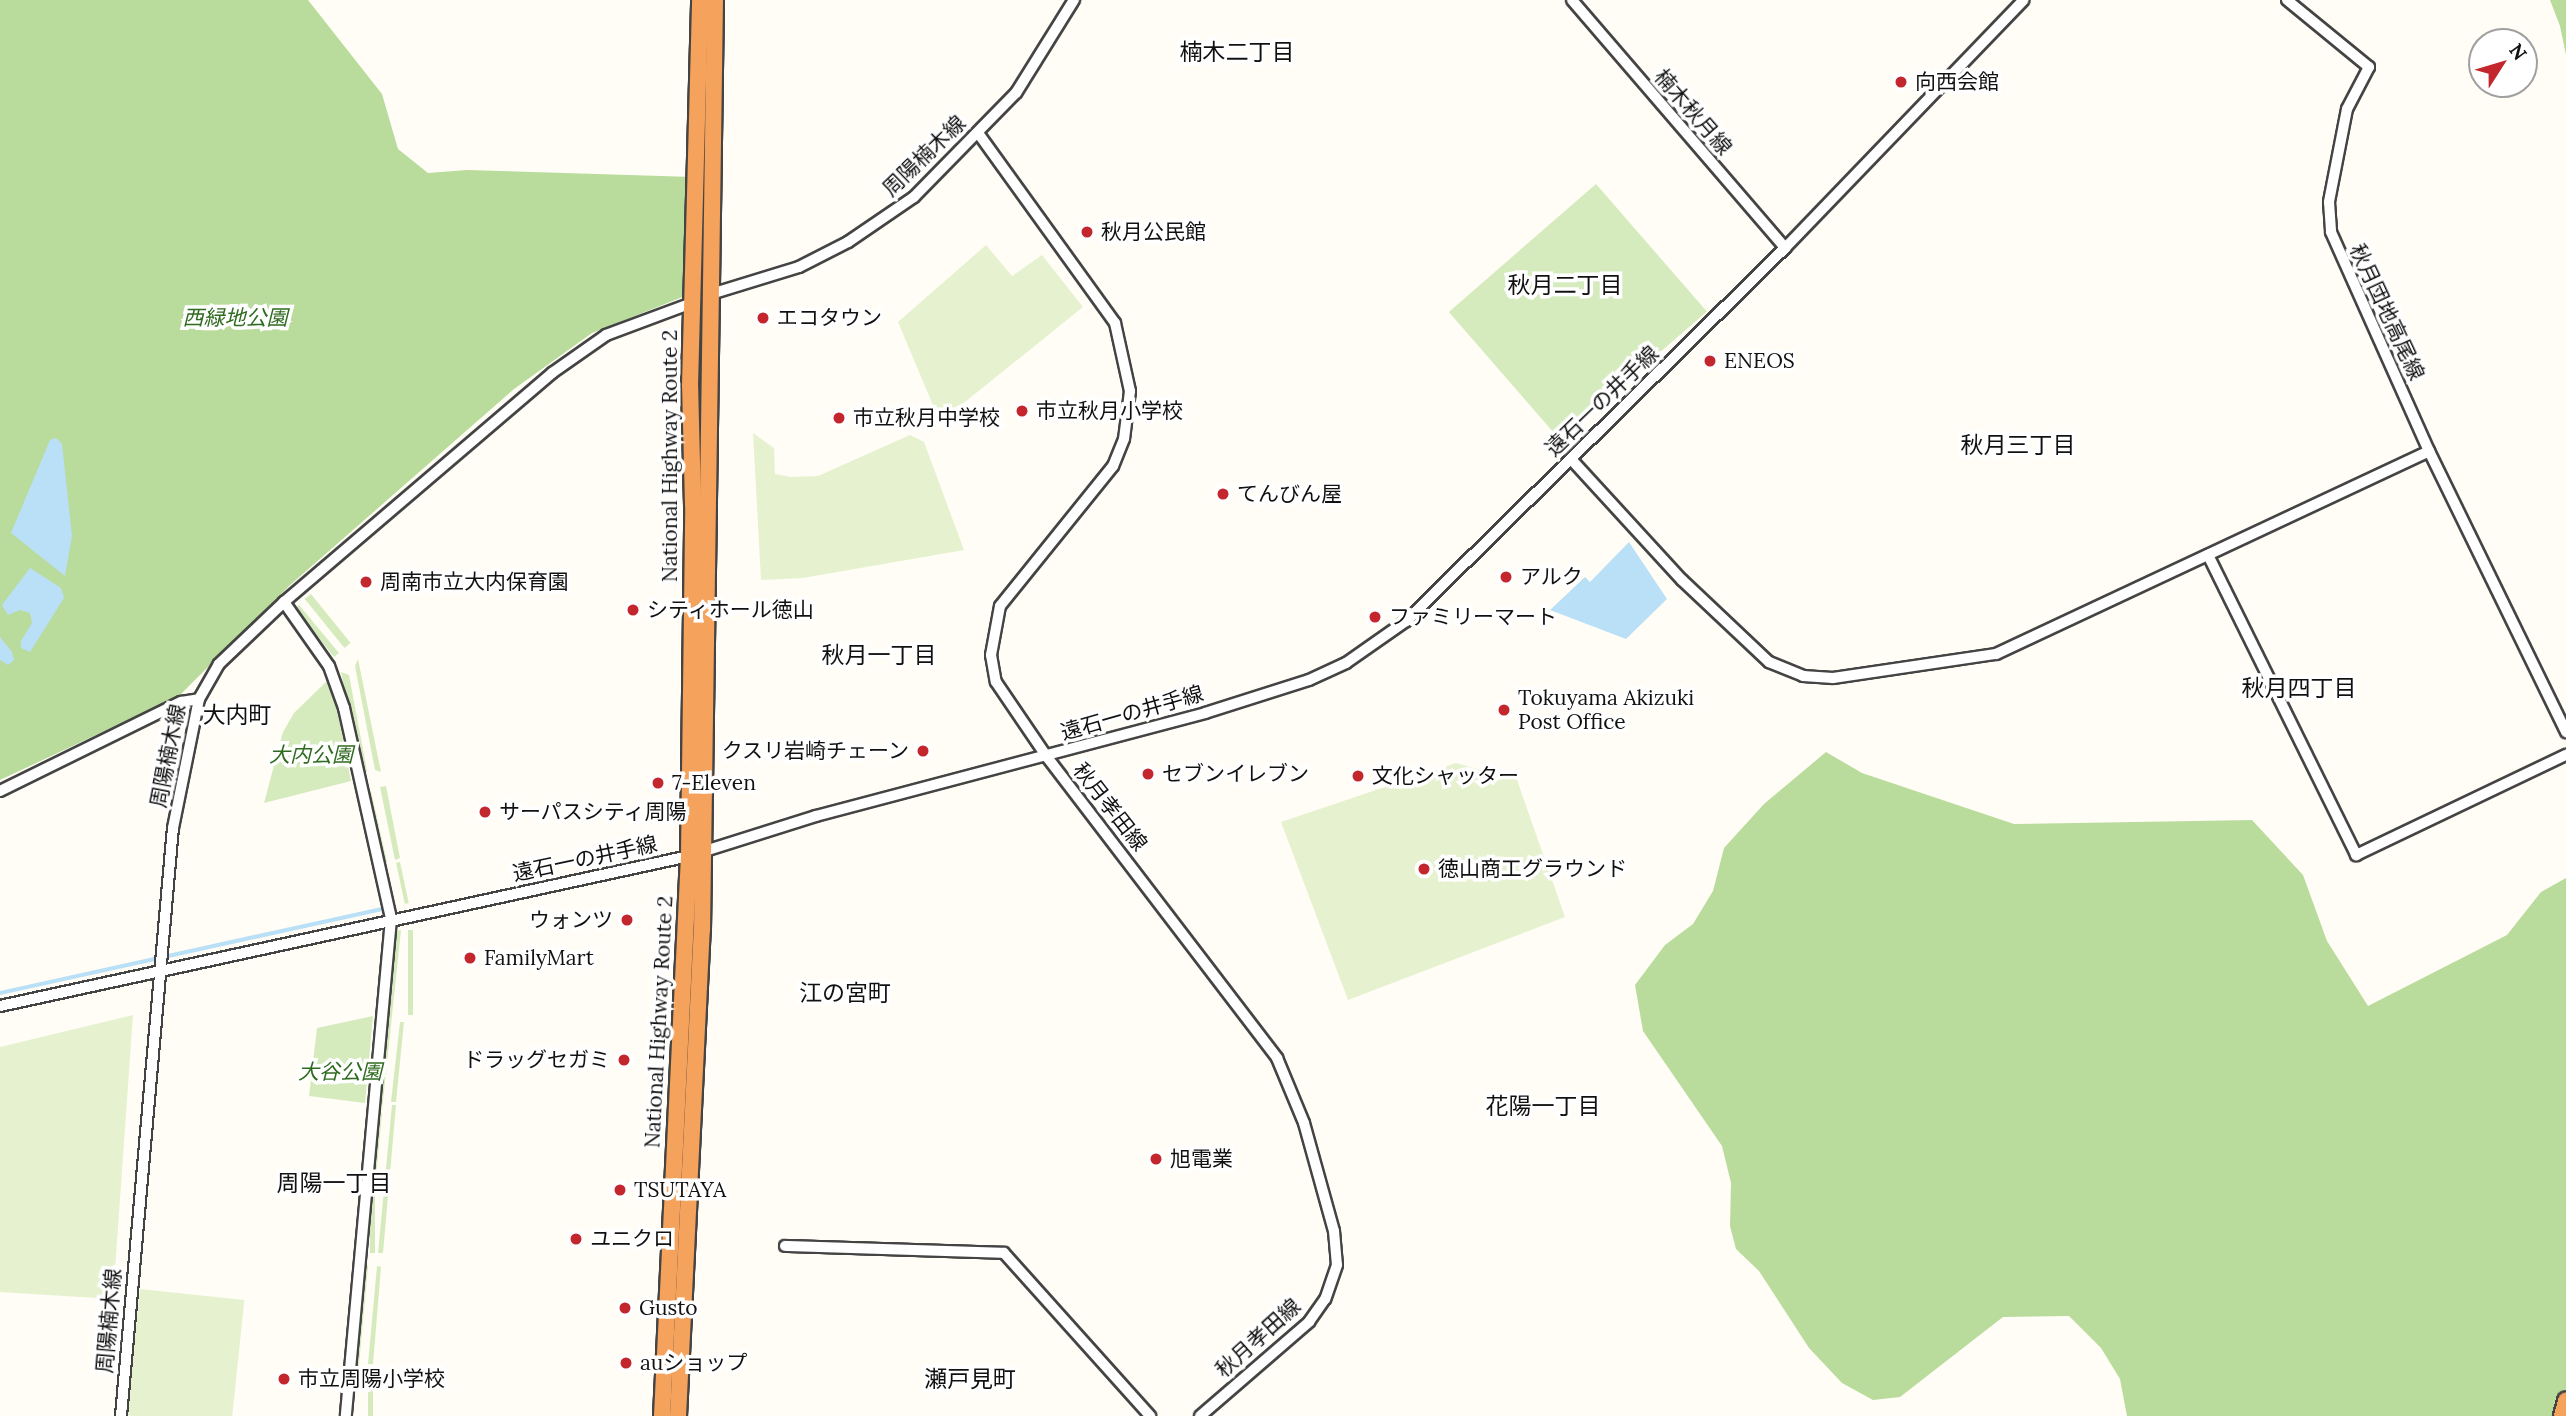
<!DOCTYPE html>
<html>
<head>
<meta charset="utf-8">
<style>
  body { margin:0 }
  #map { position:relative; width:2566px; height:1416px; overflow:hidden; background:#fffdf5; font-family:Lora,"Noto Sans JP",serif }
  div>[style] { position:absolute }
  .green>* { inset:0; background:#d5ebbd; transform-origin:0 0 }
  .forest>* { inset:0; background:#b9dc9c }
  .pitch>* { inset:0; background:#e6f2cf; transform-origin:0 0 }
  .water>* { inset:0; background:#b9e0f7 }
  .stream>* { height:3.5px; margin:-1.75px; padding:0 1.75px; transform-origin:1.75px; border-radius:1.75px; background:#b9e0f7 }
  .roads { filter:drop-shadow(2px 0 #444) drop-shadow(-2px 0 #444) drop-shadow(0 2px #444) drop-shadow(0 -2px #444) }
  .minor>* { height:10px; margin:-5px; padding:0 5px; transform-origin:5px; border-radius:5px; background:#fff }
  .highway>* { height:16px; margin:-8px; padding:0 8px; transform-origin:8px; border-radius:8px; background:#f5a25d }
  .dots>* { width:19px; height:19px; translate:-50% -50%; box-sizing:border-box; border:4px solid #fff; border-radius:50% }
  span { translate:-50% -50%; white-space:nowrap; text-align:center; line-height:1.15; -webkit-text-stroke:7px #fff; paint-order:stroke }
  .poi-label { font-size:21px; color:#111 }
  .left { translate:0 -50%; text-align:left }
  .right { translate:-100% -50%; text-align:right }
  .street-label { font-size:21px; color:#111 }
  .park-label { font-size:21px; color:#2f6b1f; font-style:italic }
  .neighbourhood-label { font-size:23px; color:#111 }
  .north { position:absolute; left:2468px; top:28px; width:70px; height:70px; box-sizing:border-box; background:#fff; border:2px solid #a0a0a0; border-radius:50%; rotate:53deg; font-size:19px; font-weight:700; line-height:28px; text-align:center; color:#111 }
  .north::after { content:''; display:block; margin:auto; width:24px; height:32px; background:#c4262e; clip-path:polygon(50% 0,100% 100%,50% 72%,0 100%) }
</style>
</head>
<body>
<div id="map">
  <div class="green">
    <i style="left:1596px;top:184px;width:169px;height:195px;rotate:49deg"></i>
    <i style="left:311px;top:594px;width:63px;height:8px;rotate:51deg"></i>
    <i style="clip-path:polygon(299px 605px,339px 653px,334px 657px,295px 608px)"></i>
    <i style="clip-path:polygon(358px 659px,381px 772px,375px 770px,355px 666px)"></i>
    <i style="clip-path:polygon(341px 672px,349px 675px,367px 771px,363px 778px)"></i>
    <i style="clip-path:polygon(331px 677px,351px 781px,264px 803px,283px 732px,294px 713px)"></i>
    <i style="clip-path:polygon(386px 786px,400px 858px,395px 860px,380px 787px)"></i>
    <i style="clip-path:polygon(371px 791px,387px 862px,382px 863px,367px 792px)"></i>
    <i style="left:400px;top:862px;width:42px;height:4px;rotate:78deg"></i>
    <i style="clip-path:polygon(401px 930px,382px 1110px,376px 1110px,394px 931px)"></i>
    <i style="left:408px;top:930px;width:5px;height:85px"></i>
    <i style="clip-path:polygon(373px 1016px,365px 1103px,309px 1096px,317px 1028px)"></i>
    <i style="clip-path:polygon(400px 1022px,404px 1022px,396px 1102px,391px 1102px)"></i>
    <i style="clip-path:polygon(392px 1105px,396px 1105px,383px 1253px,378px 1253px)"></i>
    <i style="clip-path:polygon(376px 1113px,382px 1113px,375px 1188px,370px 1188px)"></i>
    <i style="left:370px;top:1192px;width:5px;height:61px"></i>
    <i style="clip-path:polygon(364px 1265px,368px 1266px,358px 1376px,353px 1375px)"></i>
    <i style="clip-path:polygon(377px 1266px,381px 1267px,373px 1364px,368px 1364px)"></i>
    <i style="left:368px;top:1367px;width:5px;height:49px"></i>
  </div>
  <div class="forest">
    <i style="clip-path:polygon(0 0,308px 0,382px 94px,398px 149px,428px 173px,467px 170px,693px 177px,685px 296px,592px 333px,514px 389px,289px 586px,179px 696px,0 780px)"></i>
    <i style="clip-path:polygon(2550px 0,2566px 0,2566px 55px,2560px 26px)"></i>
    <i style="clip-path:polygon(1826px 752px,1862px 773px,2014px 824px,2252px 820px,2303px 875px,2327px 941px,2368px 1006px,2507px 935px,2541px 892px,2566px 878px,2566px 1416px,2127px 1416px,2120px 1379px,2101px 1348px,2069px 1316px,2003px 1317px,1900px 1397px,1873px 1400px,1842px 1383px,1809px 1348px,1759px 1271px,1736px 1249px,1730px 1226px,1731px 1183px,1722px 1146px,1643px 1031px,1635px 985px,1665px 945px,1693px 924px,1713px 891px,1724px 848px,1764px 804px)"></i>
  </div>
  <div class="pitch">
    <i style="clip-path:polygon(986px 245px,1012px 276px,1042px 255px,1083px 307px,940px 422px,898px 322px)"></i>
    <i style="clip-path:polygon(753px 433px,774px 448px,775px 474px,791px 477px,818px 476px,910px 435px,924px 442px,964px 550px,803px 578px,761px 580px)"></i>
    <i style="clip-path:polygon(1456px 763px,1517px 780px,1565px 917px,1348px 1000px,1281px 822px)"></i>
    <i style="clip-path:polygon(133px 1015px,113px 1299px,0 1292px,0 1047px)"></i>
    <i style="left:140px;top:1289px;width:105px;height:127px;rotate:6deg"></i>
  </div>
  <div class="water">
    <i style="clip-path:polygon(56px 438px,62px 444px,72px 536px,65px 576px,11px 533px,50px 440px)"></i>
    <i style="clip-path:polygon(1629px 542px,1667px 599px,1626px 639px,1550px 610px,1585px 577px,1590px 582px)"></i>
    <i style="clip-path:polygon(30px 568px,61px 588px,64px 598px,30px 652px,21px 648px,21px 641px,32px 623px,30px 613px,20px 610px,8px 615px,2px 605px)"></i>
    <i style="clip-path:polygon(0 637px,12px 652px,14px 660px,8px 665px,0 660px)"></i>
  </div>
  <div class="stream">
    <i style="left:0;top:993px;width:391px;rotate:-12.4deg"></i>
  </div>
  <div class="roads">
    <div class="minor">
      <i style="left:1572px;top:0;width:327px;rotate:49.3deg"></i>
      <i style="left:2287px;top:0;width:106px;rotate:39.3deg"></i>
      <i style="left:2369px;top:67px;width:47px;rotate:117.6deg"></i>
      <i style="left:2347px;top:109px;width:95px;rotate:101deg"></i>
      <i style="left:2329px;top:202px;width:30px;rotate:86deg"></i>
      <i style="left:2331px;top:232px;width:240px;rotate:65.9deg"></i>
      <i style="left:2429px;top:451px;width:313px;rotate:64deg"></i>
      <i style="left:978px;top:133px;width:234px;rotate:54.2deg"></i>
      <i style="left:1115px;top:323px;width:70px;rotate:77.6deg"></i>
      <i style="left:1130px;top:391px;width:48px;rotate:97.1deg"></i>
      <i style="left:1124px;top:439px;width:29px;rotate:112deg"></i>
      <i style="left:1113px;top:466px;width:180px;rotate:128.9deg"></i>
      <i style="left:1000px;top:606px;width:50px;rotate:100.4deg"></i>
      <i style="left:991px;top:655px;width:27px;rotate:80deg"></i>
      <i style="left:996px;top:682px;width:91px;rotate:55.8deg"></i>
      <i style="left:1047px;top:757px;width:379px;rotate:52.6deg"></i>
      <i style="left:1277px;top:1058px;width:70px;rotate:67.4deg"></i>
      <i style="left:1304px;top:1123px;width:112px;rotate:74.5deg"></i>
      <i style="left:1334px;top:1231px;width:34px;rotate:85deg"></i>
      <i style="left:1337px;top:1265px;width:36px;rotate:109deg"></i>
      <i style="left:1325px;top:1299px;width:28px;rotate:125deg"></i>
      <i style="left:1309px;top:1322px;width:144px;rotate:139.2deg"></i>
      <i style="left:711px;top:294px;width:92px;rotate:-17.1deg"></i>
      <i style="left:799px;top:267px;width:55px;rotate:-27deg"></i>
      <i style="left:848px;top:242px;width:80px;rotate:-34.3deg"></i>
      <i style="left:914px;top:197px;width:146px;rotate:-45.6deg"></i>
      <i style="left:1016px;top:93px;width:110px;rotate:-58.1deg"></i>
      <i style="left:1571px;top:459px;width:164px;rotate:47.5deg"></i>
      <i style="left:1682px;top:580px;width:120px;rotate:43.3deg"></i>
      <i style="left:1769px;top:662px;width:37px;rotate:22deg"></i>
      <i style="left:1803px;top:676px;width:30px;rotate:4deg"></i>
      <i style="left:1833px;top:678px;width:165px;rotate:-8.4deg"></i>
      <i style="left:1996px;top:654px;width:478px;rotate:-25.1deg"></i>
      <i style="left:2208px;top:555px;width:335px;rotate:63.7deg"></i>
      <i style="left:2356px;top:855px;width:233px;rotate:-25.5deg"></i>
      <i style="left:284px;top:602px;width:78px;rotate:54.9deg"></i>
      <i style="left:329px;top:666px;width:45px;rotate:70.3deg"></i>
      <i style="left:344px;top:708px;width:216px;rotate:77.4deg"></i>
      <i style="left:391px;top:919px;width:499px;rotate:95.2deg"></i>
      <i style="left:0;top:791px;width:202px;rotate:-26.2deg"></i>
      <i style="left:181px;top:702px;width:18px;rotate:-9deg"></i>
      <i style="left:0;top:1006px;width:705px;rotate:-12.28deg"></i>
      <i style="left:689px;top:856px;width:133px;rotate:-17.5deg"></i>
      <i style="left:816px;top:816px;width:402px;rotate:-14.8deg"></i>
      <i style="left:1205px;top:713px;width:109px;rotate:-17.6deg"></i>
      <i style="left:1309px;top:680px;width:41px;rotate:-24.7deg"></i>
      <i style="left:1346px;top:663px;width:73px;rotate:-35deg"></i>
      <i style="left:1406px;top:621px;width:532px;rotate:-44.54deg"></i>
      <i style="left:1785px;top:248px;width:344px;rotate:-46.1deg"></i>
      <i style="left:785px;top:1246px;width:219px;rotate:1.8deg"></i>
      <i style="left:1004px;top:1253px;width:219px;rotate:48.1deg"></i>
      <i style="left:121px;top:1416px;width:590px;rotate:-84.95deg"></i>
      <i style="left:173px;top:828px;width:132px;rotate:-78.6deg"></i>
      <i style="left:199px;top:699px;width:40px;rotate:-60.3deg"></i>
      <i style="left:219px;top:664px;width:90px;rotate:-43.6deg"></i>
      <i style="left:284px;top:602px;width:353px;rotate:-40.5deg"></i>
      <i style="left:552px;top:373px;width:66px;rotate:-35.1deg"></i>
      <i style="left:606px;top:335px;width:92px;rotate:-20.4deg"></i>
    </div>
    <div class="highway">
      <i style="left:662px;top:1416px;width:561px;rotate:-87.24deg"></i>
      <i style="left:689px;top:856px;width:351px;rotate:-89.3deg"></i>
      <i style="left:693px;top:505px;width:119px;rotate:-91.4deg"></i>
      <i style="left:690px;top:386px;width:386px;rotate:-88.5deg"></i>
      <i style="left:678px;top:1416px;width:487px;rotate:-87.2deg"></i>
      <i style="left:702px;top:930px;width:930px;rotate:-89.2deg"></i>
      <i style="left:2562px;top:1416px;width:16px;rotate:-75deg"></i>
    </div>
  </div>
  <div class="dots">
    <i style="left:1901px;top:82px;background:#c4262e"></i>
    <i style="left:1087px;top:232px;background:#c4262e"></i>
    <i style="left:763px;top:318px;background:#c4262e"></i>
    <i style="left:1710px;top:361px;background:#c4262e"></i>
    <i style="left:1022px;top:411px;background:#c4262e"></i>
    <i style="left:839px;top:418px;background:#c4262e"></i>
    <i style="left:1223px;top:494px;background:#c4262e"></i>
    <i style="left:1506px;top:577px;background:#c4262e"></i>
    <i style="left:366px;top:582px;background:#c4262e"></i>
    <i style="left:633px;top:610px;background:#c4262e"></i>
    <i style="left:1375px;top:617px;background:#c4262e"></i>
    <i style="left:1504px;top:710px;background:#c4262e"></i>
    <i style="left:923px;top:751px;background:#c4262e"></i>
    <i style="left:1148px;top:774px;background:#c4262e"></i>
    <i style="left:1358px;top:776px;background:#c4262e"></i>
    <i style="left:658px;top:783px;background:#c4262e"></i>
    <i style="left:485px;top:812px;background:#c4262e"></i>
    <i style="left:1424px;top:869px;background:#c4262e"></i>
    <i style="left:627px;top:920px;background:#c4262e"></i>
    <i style="left:470px;top:958px;background:#c4262e"></i>
    <i style="left:624px;top:1060px;background:#c4262e"></i>
    <i style="left:1156px;top:1159px;background:#c4262e"></i>
    <i style="left:620px;top:1190px;background:#c4262e"></i>
    <i style="left:576px;top:1239px;background:#c4262e"></i>
    <i style="left:625px;top:1308px;background:#c4262e"></i>
    <i style="left:626px;top:1363px;background:#c4262e"></i>
    <i style="left:284px;top:1379px;background:#c4262e"></i>
  </div>
  <div class="poi-label">
    <span class="left" style="left:1915px;top:82px">向西会館</span>
    <span class="left" style="left:1101px;top:232px">秋月公民館</span>
    <span class="left" style="left:777px;top:318px">エコタウン</span>
    <span class="left" style="left:1724px;top:361px">ENEOS</span>
    <span class="left" style="left:1036px;top:411px">市立秋月小学校</span>
    <span class="left" style="left:853px;top:418px">市立秋月中学校</span>
    <span class="left" style="left:1237px;top:494px">てんびん屋</span>
    <span class="left" style="left:1520px;top:577px">アルク</span>
    <span class="left" style="left:380px;top:582px">周南市立大内保育園</span>
    <span class="left" style="left:647px;top:610px">シティホール徳山</span>
    <span class="left" style="left:1389px;top:617px">ファミリーマート</span>
    <span class="left" style="left:1518px;top:710px">Tokuyama Akizuki<br>Post Office</span>
    <span class="right" style="left:909px;top:751px">クスリ岩崎チェーン</span>
    <span class="left" style="left:1162px;top:774px">セブンイレブン</span>
    <span class="left" style="left:1372px;top:776px">文化シャッター</span>
    <span class="left" style="left:672px;top:783px">7-Eleven</span>
    <span class="left" style="left:499px;top:812px">サーパスシティ周陽</span>
    <span class="left" style="left:1438px;top:869px">徳山商工グラウンド</span>
    <span class="right" style="left:613px;top:920px">ウォンツ</span>
    <span class="left" style="left:484px;top:958px">FamilyMart</span>
    <span class="right" style="left:610px;top:1060px">ドラッグセガミ</span>
    <span class="left" style="left:1170px;top:1159px">旭電業</span>
    <span class="left" style="left:634px;top:1190px">TSUTAYA</span>
    <span class="left" style="left:590px;top:1239px">ユニクロ</span>
    <span class="left" style="left:639px;top:1308px">Gusto</span>
    <span class="left" style="left:640px;top:1363px">auショップ</span>
    <span class="left" style="left:298px;top:1379px">市立周陽小学校</span>
  </div>
  <div class="street-label">
    <span style="left:1693px;top:112px;rotate:49deg">楠木秋月線</span>
    <span style="left:924px;top:156px;rotate:-44deg">周陽楠木線</span>
    <span style="left:2387px;top:312px;rotate:65deg">秋月団地高尾線</span>
    <span style="left:1602px;top:401px;rotate:-44deg">遠石一の井手線</span>
    <span style="left:670px;top:456px;rotate:-90deg">National Highway Route 2</span>
    <span style="left:1132px;top:713px;rotate:-16deg">遠石一の井手線</span>
    <span style="left:168px;top:756px;rotate:-79deg">周陽楠木線</span>
    <span style="left:1110px;top:807px;rotate:52deg">秋月孝田線</span>
    <span style="left:585px;top:859px;rotate:-12deg">遠石一の井手線</span>
    <span style="left:659px;top:1022px;rotate:-87deg">National Highway Route 2</span>
    <span style="left:109px;top:1321px;rotate:-85deg">周陽楠木線</span>
    <span style="left:1258px;top:1338px;rotate:-42deg">秋月孝田線</span>
  </div>
  <div class="park-label">
    <span style="left:235px;top:318px">西緑地公園</span>
    <span style="left:311px;top:755px">大内公園</span>
    <span style="left:340px;top:1072px">大谷公園</span>
  </div>
  <div class="neighbourhood-label">
    <span style="left:1237px;top:52px">楠木二丁目</span>
    <span style="left:1565px;top:285px">秋月二丁目</span>
    <span style="left:2018px;top:445px">秋月三丁目</span>
    <span style="left:879px;top:655px">秋月一丁目</span>
    <span style="left:2299px;top:688px">秋月四丁目</span>
    <span style="left:237px;top:715px">大内町</span>
    <span style="left:845px;top:993px">江の宮町</span>
    <span style="left:1543px;top:1106px">花陽一丁目</span>
    <span style="left:334px;top:1183px">周陽一丁目</span>
    <span style="left:970px;top:1379px">瀬戸見町</span>
  </div>
  <div class="north">N</div>
</div>
</body>
</html>
